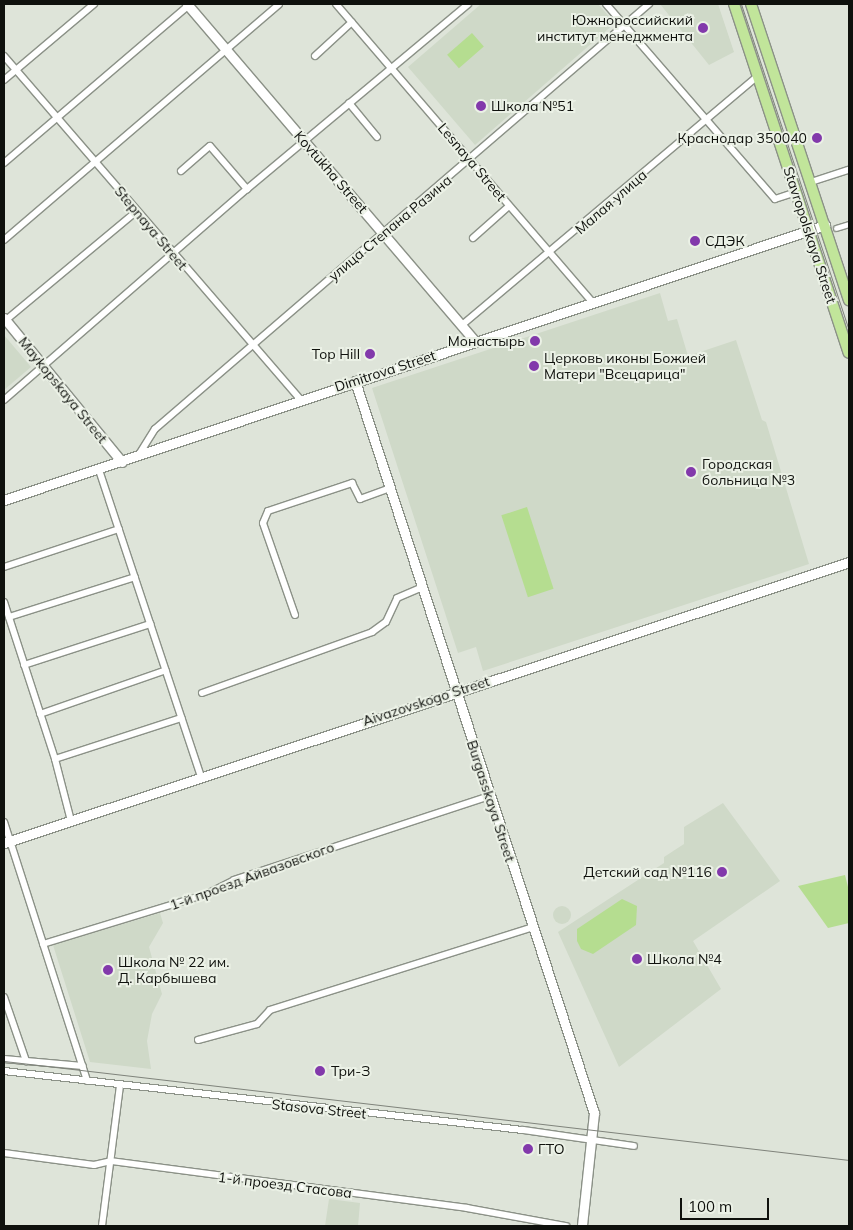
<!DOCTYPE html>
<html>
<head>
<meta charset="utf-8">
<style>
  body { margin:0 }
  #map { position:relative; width:853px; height:1230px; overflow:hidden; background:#dee4d9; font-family:Mulish,sans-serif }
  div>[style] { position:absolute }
  .built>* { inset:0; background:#cfd9c8 }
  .round { border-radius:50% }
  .green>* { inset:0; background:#b5dd90; transform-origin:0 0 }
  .roads { filter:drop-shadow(1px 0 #8b9187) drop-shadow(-1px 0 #8b9187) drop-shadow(0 1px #8b9187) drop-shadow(0 -1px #8b9187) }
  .pedestrian>* { height:5px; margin:-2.5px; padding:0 2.5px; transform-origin:2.5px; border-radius:2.5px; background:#fff }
  .minor>* { height:6px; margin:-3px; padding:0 3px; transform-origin:3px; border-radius:3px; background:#fff }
  .tertiary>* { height:9px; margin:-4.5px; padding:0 4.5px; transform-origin:4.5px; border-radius:4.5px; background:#fff }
  .primary>* { height:10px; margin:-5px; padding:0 5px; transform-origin:5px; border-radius:5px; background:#c1e59a }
  .tram>* { height:1px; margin:-0.5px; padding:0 0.5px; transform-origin:0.5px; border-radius:0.5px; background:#7f837b }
  .dots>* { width:14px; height:14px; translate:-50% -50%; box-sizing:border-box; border:2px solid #ebf1e6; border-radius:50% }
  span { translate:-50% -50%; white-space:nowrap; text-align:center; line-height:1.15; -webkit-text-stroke:4px #ebf1e6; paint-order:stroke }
  .poi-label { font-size:14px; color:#0f110d }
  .right { translate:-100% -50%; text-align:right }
  .left { translate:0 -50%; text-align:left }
  .street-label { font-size:14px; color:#0f110d }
  .frame { position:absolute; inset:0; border:5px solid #0f110d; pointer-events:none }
  .scale { position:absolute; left:680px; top:1198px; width:89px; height:22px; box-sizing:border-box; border:2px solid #0f110d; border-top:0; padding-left:6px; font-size:15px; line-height:18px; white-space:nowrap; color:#0f110d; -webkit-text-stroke:4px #ebf1e6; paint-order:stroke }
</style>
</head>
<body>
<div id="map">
  <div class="built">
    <i style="clip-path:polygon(481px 4px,598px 4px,615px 23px,475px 145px,408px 67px)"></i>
    <i style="clip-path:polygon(660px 4px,718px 4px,734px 52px,709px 65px)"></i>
    <i style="clip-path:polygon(660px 293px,668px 321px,677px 319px,688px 356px,736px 340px,762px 420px,766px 422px,809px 564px,483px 671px,476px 647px,458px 653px,372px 388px)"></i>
    <i style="clip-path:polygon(4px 335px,31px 367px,4px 390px)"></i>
    <i style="clip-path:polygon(723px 803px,780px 881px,693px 941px,721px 989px,619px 1067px,558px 932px,664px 863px,664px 857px,684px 844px,684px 827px)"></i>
    <i class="round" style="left:553px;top:906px;width:18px;height:18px"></i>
    <i style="clip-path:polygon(160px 913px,163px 923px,149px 947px,162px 994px,152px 1014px,147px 1041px,151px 1069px,90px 1062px,53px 945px)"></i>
    <i style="clip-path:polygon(329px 1199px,360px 1203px,358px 1226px,325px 1226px)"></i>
  </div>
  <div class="green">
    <i style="left:472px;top:33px;width:18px;height:33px;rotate:49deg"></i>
    <i style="left:527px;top:507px;width:86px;height:27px;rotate:72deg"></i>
    <i style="clip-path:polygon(845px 875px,849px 891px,849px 923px,828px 928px,798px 886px)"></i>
    <i style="clip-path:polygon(622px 899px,637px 906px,636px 925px,593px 954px,581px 949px,577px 941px,577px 929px)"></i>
  </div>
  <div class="roads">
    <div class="pedestrian">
      <i style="left:836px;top:228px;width:14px;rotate:-17deg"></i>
    </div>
    <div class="minor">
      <i style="left:336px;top:4px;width:393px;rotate:49.3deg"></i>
      <i style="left:606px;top:4px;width:258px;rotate:49.1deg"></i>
      <i style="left:775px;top:199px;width:22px;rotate:-18deg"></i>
      <i style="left:4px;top:56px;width:453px;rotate:49.2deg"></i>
      <i style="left:315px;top:56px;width:50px;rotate:-42.6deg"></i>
      <i style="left:4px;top:80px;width:118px;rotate:-40.2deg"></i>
      <i style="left:349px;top:103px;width:44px;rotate:50.5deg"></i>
      <i style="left:4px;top:163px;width:245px;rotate:-40.5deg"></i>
      <i style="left:181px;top:171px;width:38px;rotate:-41deg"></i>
      <i style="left:210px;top:146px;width:57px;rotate:49.3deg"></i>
      <i style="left:811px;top:182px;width:40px;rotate:-18deg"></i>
      <i style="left:473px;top:238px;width:48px;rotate:-41.6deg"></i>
      <i style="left:4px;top:240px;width:362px;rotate:-40.6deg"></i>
      <i style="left:6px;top:320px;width:170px;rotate:-39.8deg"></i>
      <i style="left:462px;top:325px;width:387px;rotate:-40.1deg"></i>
      <i style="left:4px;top:400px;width:322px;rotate:-41deg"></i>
      <i style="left:247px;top:189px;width:288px;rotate:-39.9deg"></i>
      <i style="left:138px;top:456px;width:32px;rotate:-58deg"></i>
      <i style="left:155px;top:429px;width:652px;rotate:-40.71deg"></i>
      <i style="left:99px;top:470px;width:324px;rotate:71.6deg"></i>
      <i style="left:4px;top:567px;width:121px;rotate:-18.3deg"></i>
      <i style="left:4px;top:602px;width:165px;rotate:72deg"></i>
      <i style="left:55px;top:759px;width:64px;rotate:75.5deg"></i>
      <i style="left:295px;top:615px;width:97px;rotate:-109.2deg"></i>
      <i style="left:263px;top:523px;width:13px;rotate:-67deg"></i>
      <i style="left:268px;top:511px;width:89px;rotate:-18.4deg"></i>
      <i style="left:352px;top:483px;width:18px;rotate:63deg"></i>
      <i style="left:360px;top:499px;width:30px;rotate:-20deg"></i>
      <i style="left:9px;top:617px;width:132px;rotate:-17.6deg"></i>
      <i style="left:24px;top:665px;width:133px;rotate:-18deg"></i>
      <i style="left:202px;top:693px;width:181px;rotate:-19.7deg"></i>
      <i style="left:372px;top:632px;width:17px;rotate:-36deg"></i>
      <i style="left:386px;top:622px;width:26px;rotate:-65deg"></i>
      <i style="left:397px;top:598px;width:26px;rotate:-23deg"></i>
      <i style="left:40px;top:714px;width:133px;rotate:-19.2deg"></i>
      <i style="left:55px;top:759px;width:133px;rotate:-18deg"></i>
      <i style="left:4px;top:822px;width:272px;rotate:72.2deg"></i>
      <i style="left:43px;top:944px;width:171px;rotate:-17deg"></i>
      <i style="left:207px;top:894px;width:30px;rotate:-27deg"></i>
      <i style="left:234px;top:880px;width:268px;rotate:-18.2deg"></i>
      <i style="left:4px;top:997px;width:68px;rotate:71deg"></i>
      <i style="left:198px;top:1040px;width:61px;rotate:-15.2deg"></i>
      <i style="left:257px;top:1024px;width:19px;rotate:-47deg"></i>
      <i style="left:270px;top:1010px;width:276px;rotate:-17.5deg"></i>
      <i style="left:4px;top:1059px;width:79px;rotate:5.1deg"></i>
      <i style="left:4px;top:1071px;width:522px;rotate:6.49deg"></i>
      <i style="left:523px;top:1130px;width:112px;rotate:8.2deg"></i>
      <i style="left:4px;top:1153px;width:91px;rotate:7.6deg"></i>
      <i style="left:94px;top:1165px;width:17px;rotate:-13deg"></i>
      <i style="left:111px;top:1161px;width:359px;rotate:7.5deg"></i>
      <i style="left:467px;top:1208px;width:101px;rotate:10.3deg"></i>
      <i style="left:102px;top:1226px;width:141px;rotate:-82.7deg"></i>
    </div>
    <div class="tertiary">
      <i style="left:187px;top:4px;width:443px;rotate:49.5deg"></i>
      <i style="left:4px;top:318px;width:186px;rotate:50.7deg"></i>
      <i style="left:355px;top:381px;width:770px;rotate:71.92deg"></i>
      <i style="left:594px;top:1113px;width:114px;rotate:96.1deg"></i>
      <i style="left:4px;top:500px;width:866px;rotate:-18.52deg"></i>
      <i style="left:4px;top:843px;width:890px;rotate:-18.39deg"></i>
    </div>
    <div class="primary">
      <i style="left:734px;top:4px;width:367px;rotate:71.8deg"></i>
      <i style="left:751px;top:4px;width:312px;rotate:71.7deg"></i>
    </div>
  </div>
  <div class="tram">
    <i style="left:741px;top:4px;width:344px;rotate:71.7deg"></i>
    <i style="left:4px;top:1061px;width:851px;rotate:6.68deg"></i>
  </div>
  <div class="dots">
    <i style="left:703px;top:28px;background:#8239ab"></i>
    <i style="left:481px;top:106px;background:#8239ab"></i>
    <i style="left:817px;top:138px;background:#8239ab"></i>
    <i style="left:695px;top:241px;background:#8239ab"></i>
    <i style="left:535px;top:341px;background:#8239ab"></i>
    <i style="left:370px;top:354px;background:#8239ab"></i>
    <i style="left:534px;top:366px;background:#8239ab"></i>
    <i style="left:691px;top:472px;background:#8239ab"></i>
    <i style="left:722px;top:872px;background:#8239ab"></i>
    <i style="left:637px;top:959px;background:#8239ab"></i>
    <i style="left:108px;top:970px;background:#8239ab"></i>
    <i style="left:320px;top:1071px;background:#8239ab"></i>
    <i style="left:528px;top:1149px;background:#8239ab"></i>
  </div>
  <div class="poi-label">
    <span class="right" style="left:693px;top:28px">Южнороссийский<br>институт менеджмента</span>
    <span class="left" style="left:491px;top:106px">Школа №51</span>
    <span class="right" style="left:807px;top:138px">Краснодар 350040</span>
    <span class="left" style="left:705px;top:241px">СДЭК</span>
    <span class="right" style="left:525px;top:341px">Монастырь</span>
    <span class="right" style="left:360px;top:354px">Top Hill</span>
    <span class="left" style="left:544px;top:366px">Церковь иконы Божией<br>Матери "Всецарица"</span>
    <span class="left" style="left:702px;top:472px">Городская<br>больница №3</span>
    <span class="right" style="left:712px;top:872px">Детский сад №116</span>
    <span class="left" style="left:647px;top:959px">Школа №4</span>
    <span class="left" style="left:118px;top:970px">Школа № 22 им.<br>Д. Карбышева</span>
    <span class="left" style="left:331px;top:1071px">Три-З</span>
    <span class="left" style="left:538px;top:1149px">ГТО</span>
  </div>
  <div class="street-label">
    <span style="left:472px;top:162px;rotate:50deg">Lesnaya Street</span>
    <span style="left:331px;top:172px;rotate:49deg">Kovtukha Street</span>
    <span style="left:611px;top:202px;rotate:-41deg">Малая улица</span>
    <span style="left:151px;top:228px;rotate:50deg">Stepnaya Street</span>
    <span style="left:390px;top:228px;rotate:-40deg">улица Степана Разина</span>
    <span style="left:810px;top:235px;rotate:72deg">Stavropolskaya Street</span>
    <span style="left:385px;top:371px;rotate:-18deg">Dimitrova Street</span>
    <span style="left:63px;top:390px;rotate:51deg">Maykopskaya Street</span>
    <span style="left:426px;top:701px;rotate:-18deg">Aivazovskogo Street</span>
    <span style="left:491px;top:801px;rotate:72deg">Burgasskaya Street</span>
    <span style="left:252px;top:876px;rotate:-20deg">1-й проезд Айвазовского</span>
    <span style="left:319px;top:1109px;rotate:6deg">Stasova Street</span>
    <span style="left:285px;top:1185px;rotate:7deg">1-й проезд Стасова</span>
  </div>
  <div class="frame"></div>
  <div class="scale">100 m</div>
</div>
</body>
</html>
